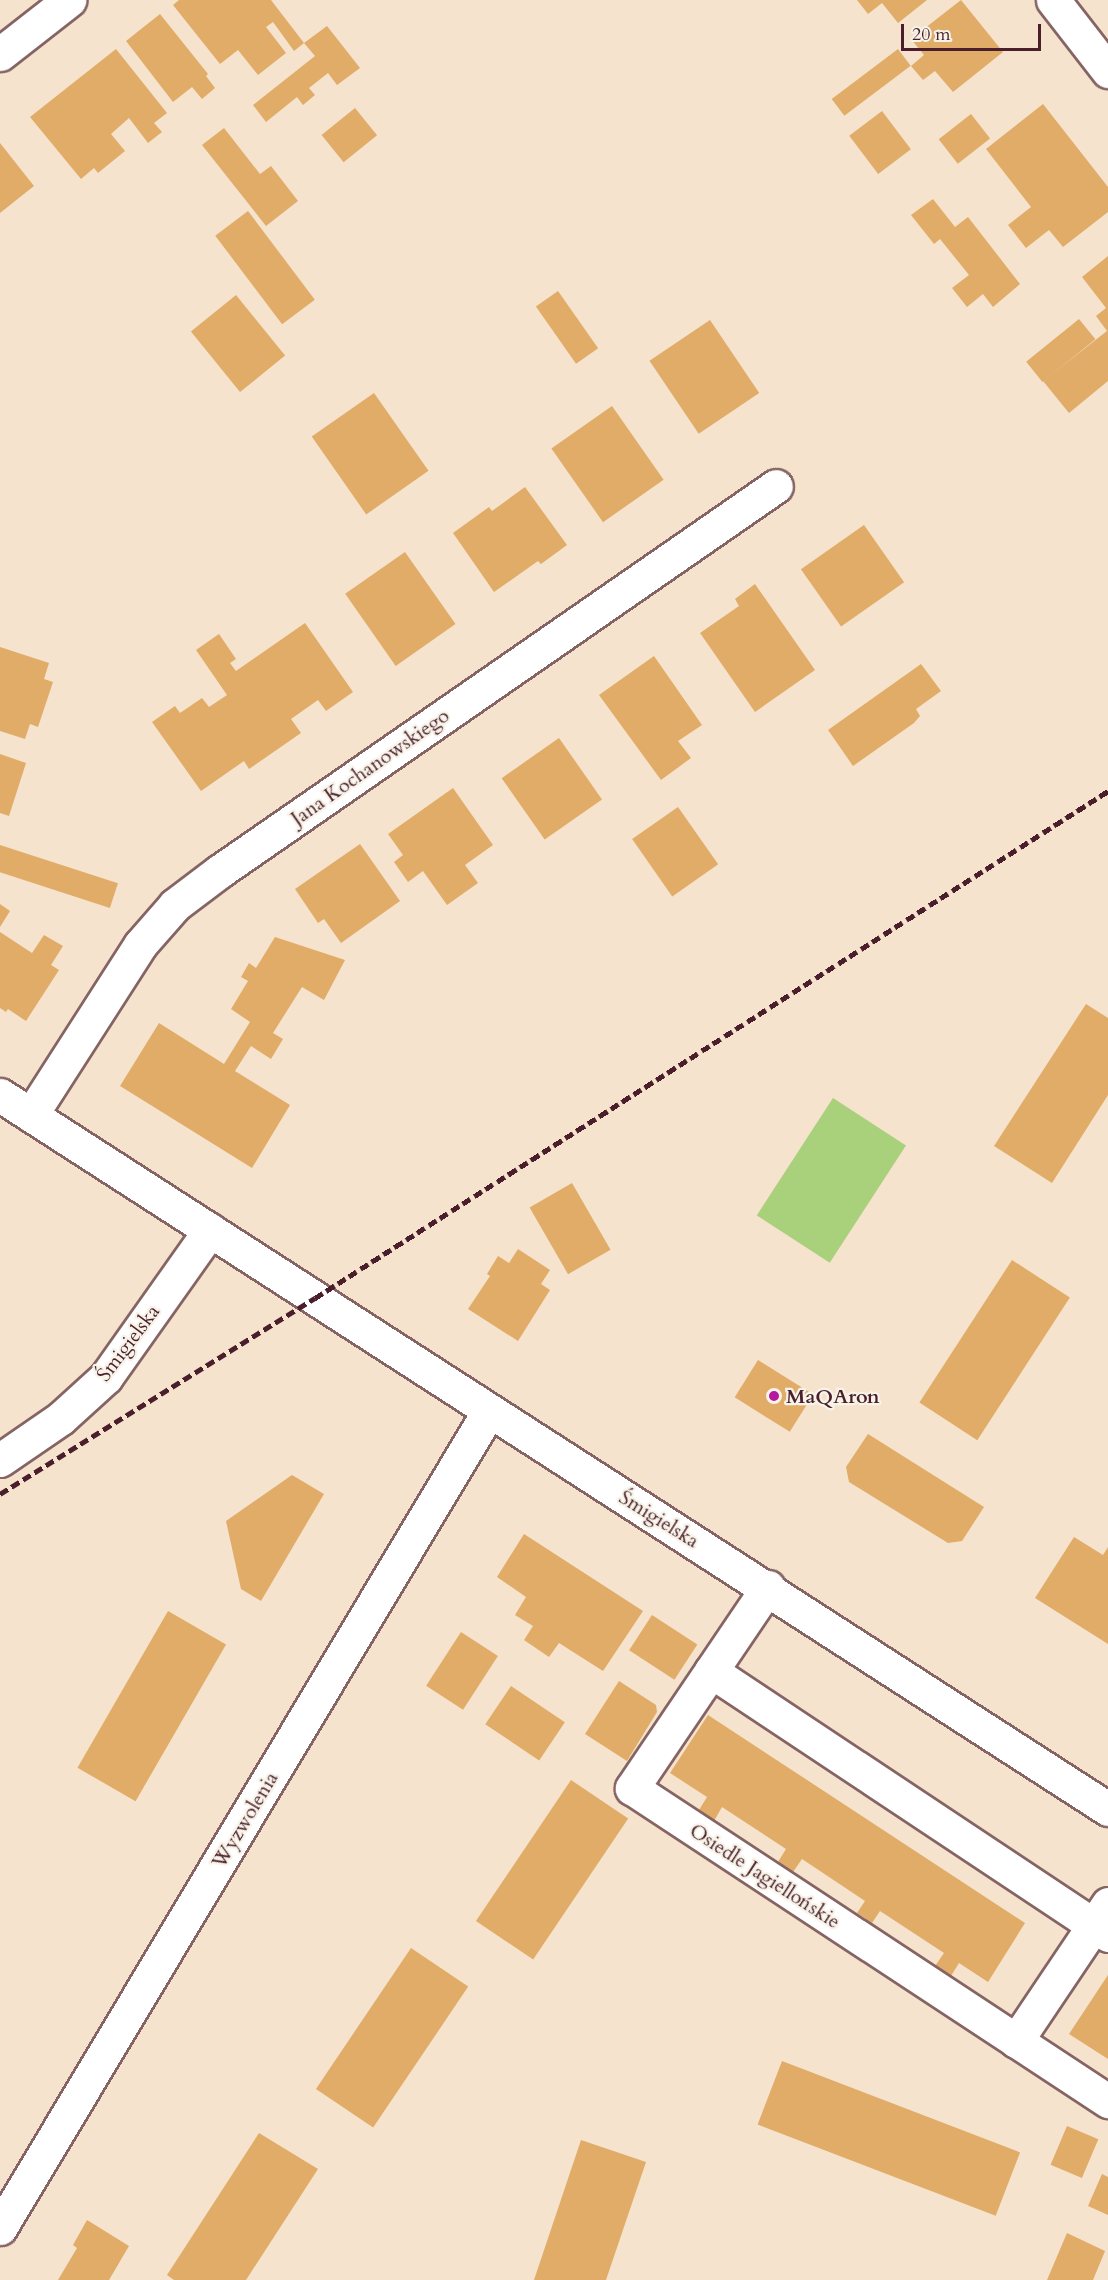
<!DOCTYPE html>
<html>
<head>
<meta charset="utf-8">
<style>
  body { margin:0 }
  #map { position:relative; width:1108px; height:2280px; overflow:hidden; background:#f5e3cd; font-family:Cardo,serif }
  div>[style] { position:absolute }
  .green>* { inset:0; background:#a9d07b; transform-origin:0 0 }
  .building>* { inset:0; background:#e1ac67; transform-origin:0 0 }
  .roads { filter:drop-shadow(2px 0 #866464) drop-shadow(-2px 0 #866464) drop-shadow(0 2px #866464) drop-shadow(0 -2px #866464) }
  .minor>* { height:33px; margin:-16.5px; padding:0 16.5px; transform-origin:16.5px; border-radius:16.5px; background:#fff }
  .tertiary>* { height:33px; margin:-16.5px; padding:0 16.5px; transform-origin:16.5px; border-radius:16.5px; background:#fff }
  .rail>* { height:4.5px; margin-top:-2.25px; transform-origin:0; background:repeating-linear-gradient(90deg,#4a1f2b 0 9px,transparent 0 13.5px) }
  .dots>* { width:16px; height:16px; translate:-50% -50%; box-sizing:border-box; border:3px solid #f7f3e8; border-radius:50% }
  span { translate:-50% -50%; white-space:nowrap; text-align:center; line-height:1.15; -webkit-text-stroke:4.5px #f7f3e8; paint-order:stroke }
  .street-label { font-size:20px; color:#4a1f2b }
  .poi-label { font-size:20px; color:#4a1f2b; font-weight:700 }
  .left { translate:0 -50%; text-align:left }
  .scale { position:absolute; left:901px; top:24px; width:140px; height:27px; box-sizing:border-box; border:3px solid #4a1f2b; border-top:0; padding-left:8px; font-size:18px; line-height:21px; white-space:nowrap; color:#4a1f2b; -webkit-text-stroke:4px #f7f3e8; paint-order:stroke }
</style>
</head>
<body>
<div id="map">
  <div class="green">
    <i style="left:833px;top:1098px;width:87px;height:140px;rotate:33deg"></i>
  </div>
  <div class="building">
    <i style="clip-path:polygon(179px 0,271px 0,304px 43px,294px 51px,273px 22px,266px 27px,286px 53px,258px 75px,238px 50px,220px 64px,173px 5px)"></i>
    <i style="clip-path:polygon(857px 0,927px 0,898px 23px,882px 3px,868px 14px)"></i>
    <i style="clip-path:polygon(961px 0,1003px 52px,953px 92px,935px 71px,923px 80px,911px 66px,924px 55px,911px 39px)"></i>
    <i style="clip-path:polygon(160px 14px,208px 74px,206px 76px,215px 88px,202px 99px,192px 87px,173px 102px,126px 41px)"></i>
    <i style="clip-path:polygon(327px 26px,360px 68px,337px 85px,328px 73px,309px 88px,315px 95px,303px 105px,297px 97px,266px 122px,253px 105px,315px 56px,304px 43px)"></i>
    <i style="clip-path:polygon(116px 49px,167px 113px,154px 123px,162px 132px,148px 143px,129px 118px,111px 134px,125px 151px,98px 173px,94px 168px,81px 179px,30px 117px)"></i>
    <i style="left:898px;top:49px;width:21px;height:83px;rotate:53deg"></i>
    <i style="clip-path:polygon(1043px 104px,1108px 187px,1108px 212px,1063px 247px,1049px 230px,1026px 248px,1008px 225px,1031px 207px,986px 149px)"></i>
    <i style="left:355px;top:108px;width:35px;height:43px;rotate:51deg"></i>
    <i style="left:882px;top:111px;width:48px;height:41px;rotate:53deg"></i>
    <i style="left:971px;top:114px;width:31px;height:41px;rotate:52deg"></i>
    <i style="clip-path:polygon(224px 128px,260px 174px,271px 166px,298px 201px,266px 226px,202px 145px)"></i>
    <i style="clip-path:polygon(0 143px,34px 186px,0 213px)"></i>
    <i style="clip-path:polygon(933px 199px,955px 227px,968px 217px,1020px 284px,993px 307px,983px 294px,967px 307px,952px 288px,969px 275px,940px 239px,934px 244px,911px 215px)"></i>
    <i style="left:248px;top:211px;width:111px;height:41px;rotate:53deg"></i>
    <i style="clip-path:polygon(1108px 256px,1108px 381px,1069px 413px,1043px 381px,1107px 331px,1096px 316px,1106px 308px,1082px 277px)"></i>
    <i style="left:558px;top:291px;width:70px;height:27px;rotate:55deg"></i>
    <i style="left:236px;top:295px;width:78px;height:58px;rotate:51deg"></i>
    <i style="left:1079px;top:319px;width:26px;height:68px;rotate:51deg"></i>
    <i style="left:710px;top:320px;width:88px;height:73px;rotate:56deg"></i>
    <i style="left:374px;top:393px;width:95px;height:76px;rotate:55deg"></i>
    <i style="left:612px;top:406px;width:90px;height:74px;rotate:55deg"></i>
    <i style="clip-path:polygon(525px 487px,567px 545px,541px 564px,538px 561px,494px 592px,453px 533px,489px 507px,492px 511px)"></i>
    <i style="left:864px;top:525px;width:70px;height:77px;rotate:55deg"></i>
    <i style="left:405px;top:552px;width:88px;height:73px;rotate:55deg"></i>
    <i style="clip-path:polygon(755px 584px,815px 670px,755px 712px,700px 633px,739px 606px,735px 599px)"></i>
    <i style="clip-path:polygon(305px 623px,353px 692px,326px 711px,318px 700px,291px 719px,301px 733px,249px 769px,244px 761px,201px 791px,152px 722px,175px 706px,180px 713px,202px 698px,209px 707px,227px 695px,196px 650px,219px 634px,236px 659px,230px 663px,236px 671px)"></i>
    <i style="clip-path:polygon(0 647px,49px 663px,44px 679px,53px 682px,38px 727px,30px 724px,25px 739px,0 731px)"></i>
    <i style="clip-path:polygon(654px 656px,702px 725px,678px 741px,691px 758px,661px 780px,599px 695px)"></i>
    <i style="clip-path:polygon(921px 664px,941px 691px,916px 709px,920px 716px,914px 723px,853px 766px,828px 730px)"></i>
    <i style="left:559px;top:738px;width:75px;height:70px;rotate:55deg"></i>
    <i style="clip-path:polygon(0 754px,26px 763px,9px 816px,0 813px)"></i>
    <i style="clip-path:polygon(453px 788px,493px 845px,465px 865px,478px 883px,447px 905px,423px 871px,408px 882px,394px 862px,403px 855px,388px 834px)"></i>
    <i style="left:678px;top:807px;width:70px;height:56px;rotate:55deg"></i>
    <i style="clip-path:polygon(360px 844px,400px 901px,341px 943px,324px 919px,318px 923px,295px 889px)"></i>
    <i style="left:0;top:845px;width:124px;height:26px;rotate:18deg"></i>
    <i style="clip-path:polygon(0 904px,10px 911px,0 927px)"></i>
    <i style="clip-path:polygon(0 932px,32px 953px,44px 935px,63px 946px,51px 965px,59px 970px,26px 1021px,8px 1009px,6px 1012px,0 1008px)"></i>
    <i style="clip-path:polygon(275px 937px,345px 960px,324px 1000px,302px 987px,273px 1033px,283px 1039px,271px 1059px,251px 1046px,235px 1071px,290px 1105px,252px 1168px,120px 1086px,159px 1023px,224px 1064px,250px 1022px,231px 1009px,248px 981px,241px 977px,249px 963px,256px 968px)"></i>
    <i style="clip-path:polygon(1086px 1004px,1108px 1018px,1108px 1095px,1052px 1183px,994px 1146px)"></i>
    <i style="left:572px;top:1183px;width:77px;height:49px;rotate:60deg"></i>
    <i style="clip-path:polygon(518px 1249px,550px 1270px,541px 1284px,550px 1290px,518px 1341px,468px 1309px,490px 1276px,487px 1274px,498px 1256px,509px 1263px)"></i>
    <i style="left:1012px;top:1260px;width:69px;height:170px;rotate:33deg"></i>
    <i style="left:758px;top:1360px;width:65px;height:44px;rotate:32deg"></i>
    <i style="clip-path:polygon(868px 1434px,984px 1507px,962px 1541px,948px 1543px,849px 1482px,846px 1467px)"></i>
    <i style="clip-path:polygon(292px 1475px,324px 1494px,261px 1601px,241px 1589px,226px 1521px)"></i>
    <i style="clip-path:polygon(524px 1534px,643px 1611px,603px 1671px,559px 1643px,549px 1657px,524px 1640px,533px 1626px,515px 1615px,526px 1597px,497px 1577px)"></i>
    <i style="clip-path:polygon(1074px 1537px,1103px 1555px,1108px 1547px,1108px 1644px,1035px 1598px)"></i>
    <i style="left:168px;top:1611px;width:67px;height:181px;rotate:30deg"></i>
    <i style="left:652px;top:1615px;width:54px;height:42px;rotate:33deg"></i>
    <i style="left:461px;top:1632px;width:44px;height:64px;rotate:33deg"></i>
    <i style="clip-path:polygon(619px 1681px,656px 1705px,657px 1712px,627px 1761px,585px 1734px)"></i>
    <i style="left:511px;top:1686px;width:65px;height:46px;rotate:34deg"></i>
    <i style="clip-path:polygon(708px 1715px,1025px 1923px,988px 1982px,959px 1963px,951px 1976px,935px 1966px,944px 1953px,880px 1911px,872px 1923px,857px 1913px,865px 1901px,802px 1859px,793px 1872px,778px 1862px,786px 1849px,722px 1807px,714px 1821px,699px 1810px,707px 1797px,670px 1773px)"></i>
    <i style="left:571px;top:1780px;width:69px;height:170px;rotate:34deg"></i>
    <i style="left:411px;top:1948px;width:69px;height:170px;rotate:34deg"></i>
    <i style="clip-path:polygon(1108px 1975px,1108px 2059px,1069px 2034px)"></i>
    <i style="left:782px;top:2061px;width:255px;height:68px;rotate:21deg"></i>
    <i style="left:1067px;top:2126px;width:34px;height:42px;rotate:23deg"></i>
    <i style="clip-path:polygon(259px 2133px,318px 2169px,246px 2280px,174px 2280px,167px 2275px)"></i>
    <i style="clip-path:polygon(581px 2140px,646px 2162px,606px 2280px,534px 2280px)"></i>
    <i style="clip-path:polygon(1102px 2174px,1108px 2177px,1108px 2215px,1088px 2206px)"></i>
    <i style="clip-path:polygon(87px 2220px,129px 2246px,109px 2280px,58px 2280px,77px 2248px,73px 2245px)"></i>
    <i style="clip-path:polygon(1067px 2233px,1105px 2251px,1093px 2280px,1047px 2280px)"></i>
  </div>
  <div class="roads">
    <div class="minor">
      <i style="left:1053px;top:0;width:90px;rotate:52.2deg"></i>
      <i style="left:0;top:54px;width:88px;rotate:-38deg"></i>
      <i style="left:31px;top:1115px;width:202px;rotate:-57.3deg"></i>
      <i style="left:140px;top:945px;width:53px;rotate:-48.8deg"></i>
      <i style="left:175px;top:905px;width:56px;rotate:-37.1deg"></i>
      <i style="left:220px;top:871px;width:676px;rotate:-34.7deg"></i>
      <i style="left:0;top:1460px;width:74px;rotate:-34.5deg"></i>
      <i style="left:61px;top:1418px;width:61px;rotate:-42.3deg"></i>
      <i style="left:106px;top:1377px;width:180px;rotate:-54.7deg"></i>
      <i style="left:768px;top:1587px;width:243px;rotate:124.1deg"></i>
      <i style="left:632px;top:1788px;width:570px;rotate:33.33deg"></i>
      <i style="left:711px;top:1671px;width:477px;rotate:33.6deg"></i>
      <i style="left:1016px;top:2041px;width:165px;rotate:-56.1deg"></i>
      <i style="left:0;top:2228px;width:952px;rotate:-59.1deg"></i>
    </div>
    <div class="tertiary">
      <i style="left:0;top:1095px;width:1318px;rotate:32.8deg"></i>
    </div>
  </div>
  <div class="rail">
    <i style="left:0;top:1494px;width:371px;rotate:-31.9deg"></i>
    <i style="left:315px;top:1298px;width:941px;rotate:-32.59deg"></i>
  </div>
  <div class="dots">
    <i style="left:774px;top:1396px;background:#b5179e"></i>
  </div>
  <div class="street-label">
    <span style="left:370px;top:767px;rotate:-35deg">Jana Kochanowskiego</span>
    <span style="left:128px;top:1343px;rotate:-53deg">Śmigielska</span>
    <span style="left:659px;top:1519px;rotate:32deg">Śmigielska</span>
    <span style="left:245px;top:1820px;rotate:-59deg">Wyzwolenia</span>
    <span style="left:765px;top:1876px;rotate:33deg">Osiedle Jagiellońskie</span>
  </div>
  <div class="poi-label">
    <span class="left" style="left:786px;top:1396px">MaQAron</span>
  </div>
  <div class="scale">20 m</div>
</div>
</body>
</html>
